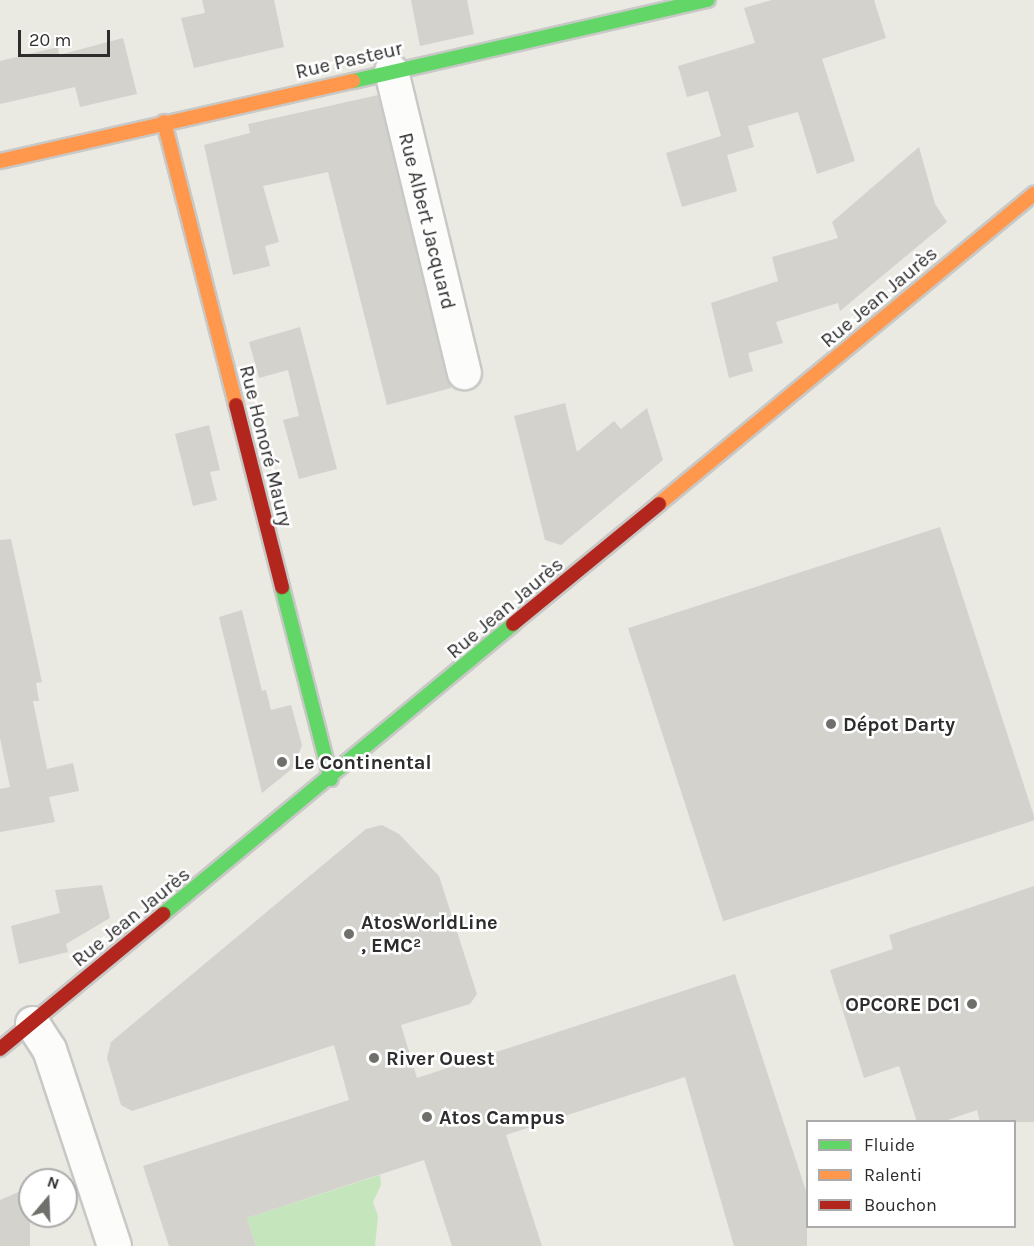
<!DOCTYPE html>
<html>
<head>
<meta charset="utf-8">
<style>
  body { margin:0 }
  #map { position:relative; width:1034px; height:1246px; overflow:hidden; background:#eae9e2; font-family:Karla,sans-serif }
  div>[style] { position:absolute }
  .green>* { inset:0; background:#c5e6bc }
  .building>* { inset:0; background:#d3d2cd; transform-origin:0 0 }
  .roads { filter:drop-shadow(2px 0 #c8c8c7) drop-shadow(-2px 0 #c8c8c7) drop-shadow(0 2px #c8c8c7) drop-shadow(0 -2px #c8c8c7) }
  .street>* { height:33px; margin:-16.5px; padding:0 16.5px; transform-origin:16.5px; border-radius:16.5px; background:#fcfcfb }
  .fast>* { height:14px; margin:-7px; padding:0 7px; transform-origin:7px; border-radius:7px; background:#63d668 }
  .slow>* { height:14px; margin:-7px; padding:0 7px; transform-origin:7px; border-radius:7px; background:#ff974d }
  .jam>* { height:14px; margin:-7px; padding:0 7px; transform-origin:7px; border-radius:7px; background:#b3261e }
  .dots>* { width:16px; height:16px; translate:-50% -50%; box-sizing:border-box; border:3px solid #fff; border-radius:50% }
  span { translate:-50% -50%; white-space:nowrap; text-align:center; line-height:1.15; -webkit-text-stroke:5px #fff; paint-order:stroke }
  .street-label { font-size:20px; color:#2d2d2d }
  .poi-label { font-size:20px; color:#2d2d2d; font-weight:700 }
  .left { translate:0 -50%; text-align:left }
  .right { translate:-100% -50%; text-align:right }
  .legend { position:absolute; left:806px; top:1120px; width:210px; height:108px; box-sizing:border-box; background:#fff; border:2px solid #ababab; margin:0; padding:8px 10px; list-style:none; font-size:18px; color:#2d2d2d }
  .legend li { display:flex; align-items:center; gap:12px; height:30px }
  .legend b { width:30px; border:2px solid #ababab }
  .north { position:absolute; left:18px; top:1168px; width:60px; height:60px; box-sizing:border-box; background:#fff; border:2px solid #ababab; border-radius:50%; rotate:19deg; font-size:16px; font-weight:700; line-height:24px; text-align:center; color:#2d2d2d }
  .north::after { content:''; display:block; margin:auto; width:21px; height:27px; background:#6f6f6c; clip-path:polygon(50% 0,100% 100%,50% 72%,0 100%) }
  .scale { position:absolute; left:18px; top:30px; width:92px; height:27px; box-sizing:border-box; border:3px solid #2d2d2d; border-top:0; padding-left:8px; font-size:18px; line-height:21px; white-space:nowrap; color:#2d2d2d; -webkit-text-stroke:4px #fff; paint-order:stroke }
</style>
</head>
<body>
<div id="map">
  <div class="green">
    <i style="clip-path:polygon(380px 1175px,381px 1185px,373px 1202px,378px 1216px,375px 1246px,256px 1246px,247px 1218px)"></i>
  </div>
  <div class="building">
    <i style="clip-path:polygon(202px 0,274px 0,284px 47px,194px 68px,181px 18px,205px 13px)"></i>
    <i style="clip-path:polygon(411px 0,467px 0,474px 34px,420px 46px)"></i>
    <i style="clip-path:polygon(772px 0,874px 0,886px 38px,822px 59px,855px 161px,817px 174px,798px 112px,748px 126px,754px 147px,727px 155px,737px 191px,682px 207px,666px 153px,721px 136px,708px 91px,687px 97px,678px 66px,755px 43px,744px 8px)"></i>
    <i style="clip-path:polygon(123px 38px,137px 94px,80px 107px,75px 87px,0 104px,0 61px,58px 47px,59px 55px)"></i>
    <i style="clip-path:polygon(378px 95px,451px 388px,387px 405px,328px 172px,263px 186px,279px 242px,265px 246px,270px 266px,233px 275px,204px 145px,250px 133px,248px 124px)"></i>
    <i style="clip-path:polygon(919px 147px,935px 204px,947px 222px,840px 311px,838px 303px,776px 322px,783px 343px,748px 353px,753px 371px,729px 378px,711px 303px,778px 281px,772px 257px,838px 238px,832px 222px)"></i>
    <i style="clip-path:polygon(300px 327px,337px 469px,299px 479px,283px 420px,299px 416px,288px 370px,259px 378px,249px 342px)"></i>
    <i style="clip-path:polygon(565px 403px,577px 452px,614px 421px,621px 429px,647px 408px,663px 460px,561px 545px,545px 540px,514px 416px)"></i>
    <i style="clip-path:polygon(209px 425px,220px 470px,210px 472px,217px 500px,193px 506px,175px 434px)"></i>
    <i style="left:940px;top:527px;width:308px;height:328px;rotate:72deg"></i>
    <i style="clip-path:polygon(11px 539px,42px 682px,36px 683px,39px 701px,33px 701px,47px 769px,73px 763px,79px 791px,49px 797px,55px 822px,0 832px,0 789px,10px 787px,0 738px,0 540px)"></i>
    <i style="clip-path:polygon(242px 610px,262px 691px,266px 690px,271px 710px,291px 705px,302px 745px,293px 768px,262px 793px,219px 617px)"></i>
    <i style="clip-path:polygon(382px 825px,399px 834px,439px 876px,477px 994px,470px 1004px,401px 1025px,417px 1078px,735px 974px,807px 1194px,807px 1246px,734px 1246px,685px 1077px,506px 1135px,542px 1246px,452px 1246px,424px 1160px,247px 1218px,256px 1246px,169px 1246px,143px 1166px,349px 1100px,334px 1045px,132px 1111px,121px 1105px,107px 1058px,111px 1042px,366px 829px)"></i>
    <i style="clip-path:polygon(102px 885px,110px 918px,66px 944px,68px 952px,19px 964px,11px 926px,60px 913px,55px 890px)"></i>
    <i style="clip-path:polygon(1034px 886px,1034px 1122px,980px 1122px,977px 1110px,942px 1122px,917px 1122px,899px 1066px,864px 1078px,830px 970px,893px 949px,889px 935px)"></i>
    <i style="clip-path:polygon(30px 1187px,30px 1246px,0 1246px,0 1200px)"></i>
  </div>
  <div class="roads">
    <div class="street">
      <i style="left:391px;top:71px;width:310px;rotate:76.4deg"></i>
      <i style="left:32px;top:1023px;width:31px;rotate:57deg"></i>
      <i style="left:49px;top:1049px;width:207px;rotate:71.7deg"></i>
    </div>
    <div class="fast">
      <i style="left:353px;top:81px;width:364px;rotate:-12.9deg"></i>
      <i style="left:282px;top:587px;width:198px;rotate:75.7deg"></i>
      <i style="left:163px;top:914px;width:455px;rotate:-39.6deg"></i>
    </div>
    <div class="slow">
      <i style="left:164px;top:122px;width:292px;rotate:75.7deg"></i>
      <i style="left:0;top:161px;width:362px;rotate:-12.8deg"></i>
      <i style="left:659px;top:504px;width:487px;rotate:-39.6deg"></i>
    </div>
    <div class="jam">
      <i style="left:236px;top:405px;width:188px;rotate:75.8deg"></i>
      <i style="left:513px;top:624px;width:189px;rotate:-39.4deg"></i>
      <i style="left:0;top:1049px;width:212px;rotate:-39.6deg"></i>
    </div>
  </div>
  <div class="dots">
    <i style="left:831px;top:724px;background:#6f6f6c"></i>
    <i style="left:282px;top:762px;background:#6f6f6c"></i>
    <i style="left:349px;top:934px;background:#6f6f6c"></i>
    <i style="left:972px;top:1004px;background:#6f6f6c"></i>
    <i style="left:374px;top:1058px;background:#6f6f6c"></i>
    <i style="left:427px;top:1117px;background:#6f6f6c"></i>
  </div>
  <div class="street-label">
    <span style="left:349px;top:60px;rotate:-13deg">Rue Pasteur</span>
    <span style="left:427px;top:221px;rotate:76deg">Rue Albert Jacquard</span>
    <span style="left:879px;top:297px;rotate:-40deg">Rue Jean Jaurès</span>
    <span style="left:266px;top:446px;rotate:76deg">Rue Honoré Maury</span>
    <span style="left:505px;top:608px;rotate:-40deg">Rue Jean Jaurès</span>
    <span style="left:131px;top:917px;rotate:-39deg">Rue Jean Jaurès</span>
  </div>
  <div class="poi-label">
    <span class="left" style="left:843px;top:724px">Dépot Darty</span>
    <span class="left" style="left:294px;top:762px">Le Continental</span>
    <span class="left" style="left:361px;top:934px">AtosWorldLine<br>, EMC²</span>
    <span class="right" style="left:960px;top:1004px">OPCORE DC1</span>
    <span class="left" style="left:386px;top:1058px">River Ouest</span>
    <span class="left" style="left:439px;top:1117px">Atos Campus</span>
  </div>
  <ul class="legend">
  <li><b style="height:8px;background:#63d668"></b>Fluide</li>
  <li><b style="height:8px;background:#ff974d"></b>Ralenti</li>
  <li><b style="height:8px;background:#b3261e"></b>Bouchon</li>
  </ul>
  <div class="north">N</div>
  <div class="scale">20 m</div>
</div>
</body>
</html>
